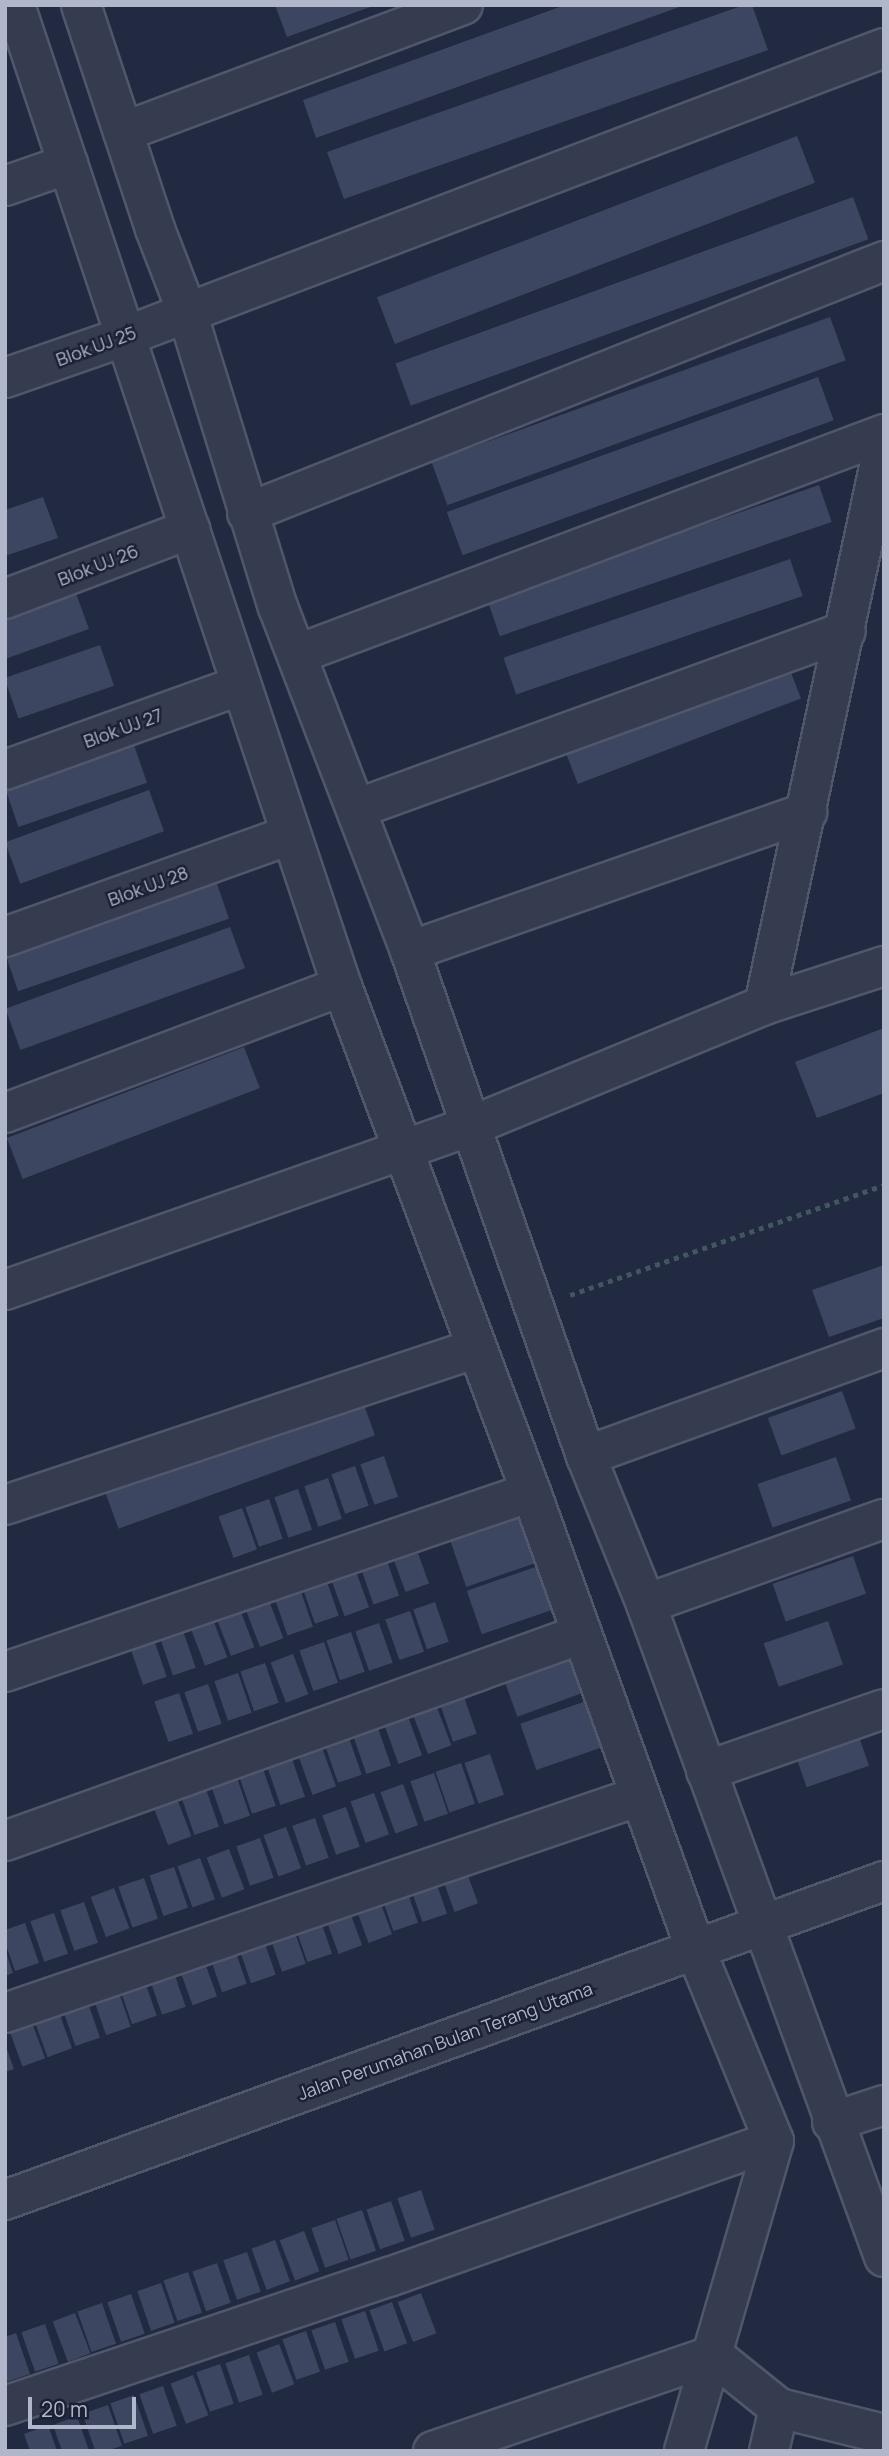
<!DOCTYPE html>
<html>
<head>
<meta charset="utf-8">
<style>
  body { margin:0 }
  #map { position:relative; width:889px; height:2456px; overflow:hidden; background:#212a40; font-family:Manrope,sans-serif }
  div>[style] { position:absolute }
  .building>* { inset:0; background:#3d4660; transform-origin:0 0 }
  .path>* { height:4.5px; margin-top:-2.25px; transform-origin:0; background:repeating-linear-gradient(90deg,#41565e 0 5px,transparent 0 10px) }
  .roads { filter:drop-shadow(2px 0 #51576a) drop-shadow(-2px 0 #51576a) drop-shadow(0 2px #51576a) drop-shadow(0 -2px #51576a) }
  .minor>* { height:38px; margin:-19px; padding:0 19px; transform-origin:19px; border-radius:19px; background:#363c4f }
  span { translate:-50% -50%; white-space:nowrap; text-align:center; line-height:1.15; -webkit-text-stroke:5px #1b2134; paint-order:stroke }
  .street-label { font-size:18px; color:#b1b7cb }
  .frame { position:absolute; inset:0; border:7px solid #b1b7cb; pointer-events:none }
  .scale { position:absolute; left:28px; top:2397px; width:108px; height:32px; box-sizing:border-box; border:4px solid #b1b7cb; border-top:0; padding-left:9px; font-size:21px; line-height:24px; white-space:nowrap; color:#b1b7cb; -webkit-text-stroke:5px #1b2134; paint-order:stroke }
</style>
</head>
<body>
<div id="map">
  <div class="building">
    <i style="clip-path:polygon(275px 5px,373px 5px,373px 6px,287px 37px)"></i>
    <i style="clip-path:polygon(565px 5px,682px 6px,316px 138px,303px 100px)"></i>
    <i style="clip-path:polygon(744px 5px,752px 5px,768px 50px,344px 199px,327px 152px)"></i>
    <i style="left:797px;top:136px;width:50px;height:450px;rotate:69deg"></i>
    <i style="left:853px;top:197px;width:45px;height:487px;rotate:70deg"></i>
    <i style="left:830px;top:317px;width:46px;height:424px;rotate:70deg"></i>
    <i style="left:818px;top:377px;width:46px;height:395px;rotate:70deg"></i>
    <i style="left:819px;top:485px;width:39px;height:351px;rotate:71deg"></i>
    <i style="clip-path:polygon(43px 497px,58px 538px,5px 556px,5px 510px)"></i>
    <i style="left:790px;top:559px;width:39px;height:303px;rotate:71deg"></i>
    <i style="clip-path:polygon(74px 588px,89px 629px,5px 659px,5px 613px)"></i>
    <i style="left:100px;top:645px;width:43px;height:101px;rotate:71deg"></i>
    <i style="left:787px;top:662px;width:39px;height:239px;rotate:69deg"></i>
    <i style="left:133px;top:742px;width:43px;height:136px;rotate:71deg"></i>
    <i style="left:149px;top:790px;width:44px;height:153px;rotate:70deg"></i>
    <i style="left:215px;top:878px;width:43px;height:223px;rotate:71deg"></i>
    <i style="left:230px;top:927px;width:44px;height:239px;rotate:70deg"></i>
    <i style="clip-path:polygon(884px 1028px,884px 1093px,817px 1118px,795px 1062px)"></i>
    <i style="left:244px;top:1047px;width:44px;height:254px;rotate:69deg"></i>
    <i style="clip-path:polygon(884px 1265px,884px 1318px,829px 1337px,812px 1290px)"></i>
    <i style="left:842px;top:1391px;width:40px;height:79px;rotate:70deg"></i>
    <i style="left:360px;top:1394px;width:44px;height:273px;rotate:70deg"></i>
    <i style="left:384px;top:1456px;width:43px;height:25px;rotate:71deg"></i>
    <i style="left:836px;top:1457px;width:46px;height:83px;rotate:71deg"></i>
    <i style="left:355px;top:1466px;width:42px;height:25px;rotate:71deg"></i>
    <i style="left:328px;top:1478px;width:43px;height:25px;rotate:71deg"></i>
    <i style="left:298px;top:1489px;width:43px;height:25px;rotate:71deg"></i>
    <i style="left:269px;top:1499px;width:42px;height:25px;rotate:71deg"></i>
    <i style="left:242px;top:1508px;width:44px;height:25px;rotate:70deg"></i>
    <i style="left:536px;top:1510px;width:50px;height:91px;rotate:71deg"></i>
    <i style="left:415px;top:1545px;width:41px;height:25px;rotate:70deg"></i>
    <i style="left:385px;top:1555px;width:43px;height:27px;rotate:71deg"></i>
    <i style="left:853px;top:1556px;width:40px;height:85px;rotate:71deg"></i>
    <i style="left:550px;top:1562px;width:46px;height:88px;rotate:71deg"></i>
    <i style="left:354px;top:1566px;width:44px;height:26px;rotate:70deg"></i>
    <i style="left:325px;top:1576px;width:42px;height:25px;rotate:71deg"></i>
    <i style="left:299px;top:1586px;width:43px;height:27px;rotate:71deg"></i>
    <i style="left:268px;top:1598px;width:43px;height:25px;rotate:69deg"></i>
    <i style="left:435px;top:1602px;width:42px;height:23px;rotate:71deg"></i>
    <i style="left:239px;top:1607px;width:43px;height:25px;rotate:69deg"></i>
    <i style="left:410px;top:1611px;width:43px;height:26px;rotate:71deg"></i>
    <i style="left:212px;top:1617px;width:43px;height:24px;rotate:69deg"></i>
    <i style="left:828px;top:1621px;width:46px;height:68px;rotate:71deg"></i>
    <i style="left:379px;top:1623px;width:42px;height:25px;rotate:71deg"></i>
    <i style="left:182px;top:1628px;width:42px;height:24px;rotate:71deg"></i>
    <i style="left:351px;top:1632px;width:42px;height:26px;rotate:71deg"></i>
    <i style="left:153px;top:1637px;width:42px;height:25px;rotate:71deg"></i>
    <i style="left:324px;top:1642px;width:43px;height:26px;rotate:71deg"></i>
    <i style="left:580px;top:1646px;width:45px;height:83px;rotate:70deg"></i>
    <i style="left:293px;top:1654px;width:43px;height:24px;rotate:69deg"></i>
    <i style="left:265px;top:1663px;width:42px;height:26px;rotate:71deg"></i>
    <i style="left:238px;top:1673px;width:42px;height:25px;rotate:71deg"></i>
    <i style="left:208px;top:1684px;width:42px;height:25px;rotate:71deg"></i>
    <i style="left:179px;top:1693px;width:43px;height:26px;rotate:71deg"></i>
    <i style="left:463px;top:1694px;width:42px;height:25px;rotate:71deg"></i>
    <i style="left:595px;top:1698px;width:49px;height:79px;rotate:71deg"></i>
    <i style="left:436px;top:1705px;width:43px;height:25px;rotate:69deg"></i>
    <i style="left:407px;top:1714px;width:44px;height:25px;rotate:70deg"></i>
    <i style="left:377px;top:1725px;width:43px;height:26px;rotate:71deg"></i>
    <i style="left:855px;top:1725px;width:43px;height:66px;rotate:71deg"></i>
    <i style="left:348px;top:1735px;width:42px;height:25px;rotate:71deg"></i>
    <i style="left:321px;top:1745px;width:44px;height:25px;rotate:70deg"></i>
    <i style="left:490px;top:1754px;width:43px;height:27px;rotate:71deg"></i>
    <i style="left:291px;top:1756px;width:43px;height:26px;rotate:71deg"></i>
    <i style="left:461px;top:1763px;width:43px;height:27px;rotate:71deg"></i>
    <i style="left:262px;top:1766px;width:42px;height:25px;rotate:71deg"></i>
    <i style="left:434px;top:1773px;width:43px;height:25px;rotate:71deg"></i>
    <i style="left:236px;top:1775px;width:43px;height:27px;rotate:71deg"></i>
    <i style="left:403px;top:1784px;width:44px;height:24px;rotate:70deg"></i>
    <i style="left:205px;top:1786px;width:43px;height:26px;rotate:71deg"></i>
    <i style="left:374px;top:1793px;width:44px;height:25px;rotate:70deg"></i>
    <i style="left:176px;top:1796px;width:43px;height:25px;rotate:69deg"></i>
    <i style="left:346px;top:1807px;width:42px;height:25px;rotate:71deg"></i>
    <i style="left:315px;top:1818px;width:42px;height:24px;rotate:71deg"></i>
    <i style="left:286px;top:1827px;width:44px;height:24px;rotate:70deg"></i>
    <i style="left:260px;top:1838px;width:42px;height:25px;rotate:71deg"></i>
    <i style="left:229px;top:1849px;width:43px;height:24px;rotate:69deg"></i>
    <i style="left:200px;top:1858px;width:44px;height:24px;rotate:70deg"></i>
    <i style="left:463px;top:1862px;width:44px;height:25px;rotate:70deg"></i>
    <i style="left:174px;top:1867px;width:43px;height:26px;rotate:71deg"></i>
    <i style="left:433px;top:1873px;width:43px;height:26px;rotate:71deg"></i>
    <i style="left:144px;top:1878px;width:43px;height:27px;rotate:71deg"></i>
    <i style="left:404px;top:1882px;width:43px;height:26px;rotate:71deg"></i>
    <i style="left:114px;top:1888px;width:43px;height:25px;rotate:69deg"></i>
    <i style="left:377px;top:1893px;width:44px;height:25px;rotate:70deg"></i>
    <i style="left:84px;top:1902px;width:43px;height:25px;rotate:71deg"></i>
    <i style="left:347px;top:1904px;width:44px;height:25px;rotate:70deg"></i>
    <i style="left:54px;top:1913px;width:43px;height:25px;rotate:71deg"></i>
    <i style="left:318px;top:1913px;width:43px;height:26px;rotate:71deg"></i>
    <i style="clip-path:polygon(25px 1923px,39px 1963px,15px 1971px,5px 1942px,5px 1930px)"></i>
    <i style="left:292px;top:1924px;width:42px;height:25px;rotate:71deg"></i>
    <i style="left:262px;top:1935px;width:42px;height:26px;rotate:71deg"></i>
    <i style="left:233px;top:1944px;width:42px;height:26px;rotate:71deg"></i>
    <i style="clip-path:polygon(6px 1952px,13px 1973px,5px 1976px,5px 1953px)"></i>
    <i style="left:202px;top:1955px;width:44px;height:26px;rotate:70deg"></i>
    <i style="left:172px;top:1967px;width:42px;height:25px;rotate:71deg"></i>
    <i style="left:143px;top:1976px;width:42px;height:26px;rotate:71deg"></i>
    <i style="left:117px;top:1987px;width:42px;height:26px;rotate:71deg"></i>
    <i style="left:86px;top:1997px;width:43px;height:26px;rotate:71deg"></i>
    <i style="left:57px;top:2007px;width:44px;height:26px;rotate:70deg"></i>
    <i style="left:30px;top:2017px;width:44px;height:24px;rotate:70deg"></i>
    <i style="clip-path:polygon(5px 2044px,14px 2069px,5px 2072px)"></i>
    <i style="left:421px;top:2190px;width:42px;height:25px;rotate:71deg"></i>
    <i style="left:391px;top:2201px;width:42px;height:26px;rotate:71deg"></i>
    <i style="left:362px;top:2210px;width:43px;height:27px;rotate:71deg"></i>
    <i style="left:335px;top:2220px;width:42px;height:25px;rotate:71deg"></i>
    <i style="left:304px;top:2231px;width:43px;height:26px;rotate:69deg"></i>
    <i style="left:275px;top:2240px;width:44px;height:25px;rotate:70deg"></i>
    <i style="left:247px;top:2252px;width:42px;height:25px;rotate:71deg"></i>
    <i style="left:217px;top:2263px;width:42px;height:26px;rotate:71deg"></i>
    <i style="left:188px;top:2272px;width:43px;height:26px;rotate:71deg"></i>
    <i style="left:161px;top:2283px;width:42px;height:25px;rotate:71deg"></i>
    <i style="left:421px;top:2293px;width:43px;height:25px;rotate:69deg"></i>
    <i style="left:131px;top:2294px;width:42px;height:25px;rotate:71deg"></i>
    <i style="left:392px;top:2302px;width:44px;height:24px;rotate:70deg"></i>
    <i style="left:102px;top:2303px;width:43px;height:26px;rotate:71deg"></i>
    <i style="left:365px;top:2311px;width:42px;height:25px;rotate:71deg"></i>
    <i style="left:75px;top:2313px;width:43px;height:24px;rotate:69deg"></i>
    <i style="left:335px;top:2322px;width:42px;height:25px;rotate:71deg"></i>
    <i style="left:45px;top:2324px;width:42px;height:25px;rotate:71deg"></i>
    <i style="left:306px;top:2331px;width:43px;height:25px;rotate:71deg"></i>
    <i style="clip-path:polygon(16px 2333px,30px 2374px,6px 2382px,5px 2337px)"></i>
    <i style="left:279px;top:2344px;width:43px;height:24px;rotate:69deg"></i>
    <i style="left:249px;top:2355px;width:42px;height:25px;rotate:71deg"></i>
    <i style="left:220px;top:2364px;width:42px;height:25px;rotate:71deg"></i>
    <i style="left:193px;top:2375px;width:43px;height:24px;rotate:69deg"></i>
    <i style="left:163px;top:2386px;width:42px;height:25px;rotate:71deg"></i>
    <i style="left:134px;top:2395px;width:43px;height:25px;rotate:71deg"></i>
    <i style="left:108px;top:2405px;width:43px;height:27px;rotate:71deg"></i>
    <i style="clip-path:polygon(77px 2416px,89px 2451px,62px 2451px,53px 2425px)"></i>
    <i style="clip-path:polygon(48px 2425px,57px 2451px,30px 2451px,24px 2434px)"></i>
  </div>
  <div class="path">
    <i style="left:570px;top:1295px;width:333px;rotate:-19.3deg"></i>
  </div>
  <div class="roads">
    <div class="minor">
      <i style="left:15px;top:5px;width:1034px;rotate:71.57deg"></i>
      <i style="left:342px;top:986px;width:540px;rotate:69.52deg"></i>
      <i style="left:531px;top:1492px;width:488px;rotate:70.2deg"></i>
      <i style="left:696px;top:1951px;width:205px;rotate:67.7deg"></i>
      <i style="left:774px;top:2141px;width:323px;rotate:106.2deg"></i>
      <i style="left:81px;top:5px;width:236px;rotate:71.7deg"></i>
      <i style="left:155px;top:229px;width:89px;rotate:68.9deg"></i>
      <i style="left:187px;top:312px;width:309px;rotate:72.9deg"></i>
      <i style="left:278px;top:607px;width:368px;rotate:69deg"></i>
      <i style="left:410px;top:951px;width:535px;rotate:70.79deg"></i>
      <i style="left:586px;top:1456px;width:160px;rotate:67.9deg"></i>
      <i style="left:646px;top:1604px;width:695px;rotate:69.97deg"></i>
      <i style="left:123px;top:132px;width:363px;rotate:-20.5deg"></i>
      <i style="left:5px;top:186px;width:67px;rotate:-19.2deg"></i>
      <i style="left:5px;top:378px;width:128px;rotate:-19.1deg"></i>
      <i style="left:126px;top:336px;width:811px;rotate:-20.8deg"></i>
      <i style="left:247px;top:513px;width:685px;rotate:-21.58deg"></i>
      <i style="left:5px;top:599px;width:198px;rotate:-20.7deg"></i>
      <i style="left:298px;top:654px;width:626px;rotate:-20.58deg"></i>
      <i style="left:5px;top:770px;width:251px;rotate:-19.8deg"></i>
      <i style="left:356px;top:809px;width:521px;rotate:-19.96deg"></i>
      <i style="left:5px;top:937px;width:303px;rotate:-19.7deg"></i>
      <i style="left:410px;top:951px;width:421px;rotate:-19.3deg"></i>
      <i style="left:764px;top:1005px;width:574px;rotate:-77.93deg"></i>
      <i style="left:5px;top:1113px;width:360px;rotate:-20.6deg"></i>
      <i style="left:5px;top:1290px;width:494px;rotate:-19.4deg"></i>
      <i style="left:471px;top:1126px;width:317px;rotate:-22.4deg"></i>
      <i style="left:764px;top:1005px;width:126px;rotate:-18deg"></i>
      <i style="left:586px;top:1456px;width:317px;rotate:-19.9deg"></i>
      <i style="left:5px;top:1505px;width:496px;rotate:-18.4deg"></i>
      <i style="left:646px;top:1604px;width:253px;rotate:-19.7deg"></i>
      <i style="left:5px;top:1672px;width:556px;rotate:-18.89deg"></i>
      <i style="left:706px;top:1771px;width:188px;rotate:-19.2deg"></i>
      <i style="left:5px;top:1841px;width:613px;rotate:-19.74deg"></i>
      <i style="left:5px;top:2013px;width:671px;rotate:-18.87deg"></i>
      <i style="left:832px;top:2122px;width:55px;rotate:-18.1deg"></i>
      <i style="left:5px;top:2200px;width:935px;rotate:-19.95deg"></i>
      <i style="left:5px;top:2406px;width:405px;rotate:-18.6deg"></i>
      <i style="left:389px;top:2277px;width:408px;rotate:-19.5deg"></i>
      <i style="left:433px;top:2451px;width:296px;rotate:-18.9deg"></i>
      <i style="left:713px;top:2355px;width:85px;rotate:38.8deg"></i>
      <i style="left:779px;top:2408px;width:108px;rotate:13.9deg"></i>
      <i style="left:769px;top:2451px;width:44px;rotate:-76.9deg"></i>
    </div>
  </div>
  <div class="street-label">
    <span style="left:96px;top:346px;rotate:-20deg">Blok UJ 25</span>
    <span style="left:98px;top:565px;rotate:-21deg">Blok UJ 26</span>
    <span style="left:123px;top:728px;rotate:-20deg">Blok UJ 27</span>
    <span style="left:148px;top:886px;rotate:-20deg">Blok UJ 28</span>
    <span style="left:445px;top:2041px;rotate:-20deg">Jalan Perumahan Bulan Terang Utama</span>
  </div>
  <div class="frame"></div>
  <div class="scale">20 m</div>
</div>
</body>
</html>
